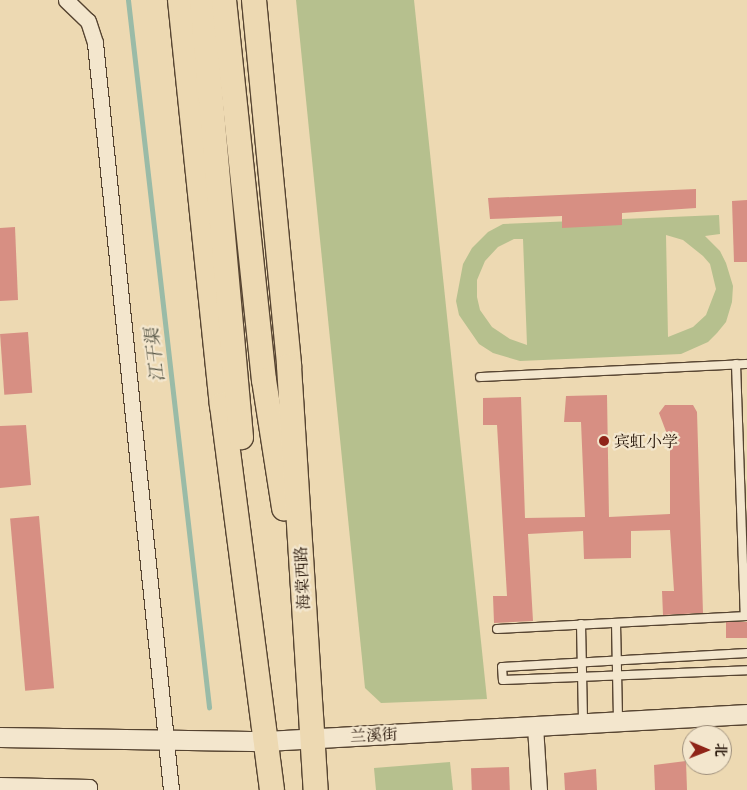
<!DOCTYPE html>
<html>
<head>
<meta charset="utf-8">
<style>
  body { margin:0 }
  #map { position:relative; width:747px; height:790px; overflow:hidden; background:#edd9b2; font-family:"Libre Caslon Text","Noto Serif SC",serif }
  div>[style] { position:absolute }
  .green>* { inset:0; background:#b6c08e }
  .stream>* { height:5px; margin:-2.5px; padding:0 2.5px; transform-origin:2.5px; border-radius:2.5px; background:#9abba7 }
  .building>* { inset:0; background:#d78f83; transform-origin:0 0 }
  .roads { filter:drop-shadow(1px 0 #564431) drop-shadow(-1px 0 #564431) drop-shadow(0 1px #564431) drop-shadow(0 -1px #564431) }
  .service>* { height:8px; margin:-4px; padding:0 4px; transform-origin:4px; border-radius:4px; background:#f3e6cd }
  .minor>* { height:15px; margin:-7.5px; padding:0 7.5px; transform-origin:7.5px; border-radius:7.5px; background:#f3e6cd }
  .tertiary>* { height:19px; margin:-9.5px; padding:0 9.5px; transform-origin:9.5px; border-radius:9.5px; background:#f3e6cd }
  .primary>* { height:24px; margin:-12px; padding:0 12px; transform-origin:12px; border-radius:12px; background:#edd9b2 }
  .dots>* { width:14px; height:14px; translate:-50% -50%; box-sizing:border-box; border:2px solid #f3e6cd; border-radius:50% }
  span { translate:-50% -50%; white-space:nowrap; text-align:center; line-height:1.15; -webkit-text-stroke:4.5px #f3e6cd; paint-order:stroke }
  .poi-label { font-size:16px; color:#231206 }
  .left { translate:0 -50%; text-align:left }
  .street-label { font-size:16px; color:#231206 }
  .water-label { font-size:18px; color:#4d4d3e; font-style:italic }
  .north { position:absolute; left:682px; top:725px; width:50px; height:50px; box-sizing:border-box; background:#f3e6cd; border:1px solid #a0917d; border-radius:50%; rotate:91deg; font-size:14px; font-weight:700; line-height:20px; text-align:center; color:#231206 }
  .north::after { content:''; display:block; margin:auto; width:18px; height:22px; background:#8f2418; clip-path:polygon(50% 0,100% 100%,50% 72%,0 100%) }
</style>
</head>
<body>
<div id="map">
  <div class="green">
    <i style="clip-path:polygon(296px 0,414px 0,487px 699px,381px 703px,365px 688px)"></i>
    <i style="clip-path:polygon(evenodd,719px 215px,720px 234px,705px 236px,720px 251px,726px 263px,733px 286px,732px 302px,726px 322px,717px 333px,708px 342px,681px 354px,520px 361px,493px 353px,479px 344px,459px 315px,456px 301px,463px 264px,472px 248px,488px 232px,503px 224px,719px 215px,666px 235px,683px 240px,703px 256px,710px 264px,716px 289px,706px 315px,693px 327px,668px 337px,666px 235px,719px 215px,514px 239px,523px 239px,527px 345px,510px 339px,492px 327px,480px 310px,477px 297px,477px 280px,485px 261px,498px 247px,514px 239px)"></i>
    <i style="clip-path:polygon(450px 762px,453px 790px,376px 790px,374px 768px)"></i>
  </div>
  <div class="stream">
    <i style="left:128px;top:0;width:712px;rotate:83.46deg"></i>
  </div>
  <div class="building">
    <i style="clip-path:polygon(696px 189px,696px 208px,622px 213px,622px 225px,562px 228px,562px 216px,490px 219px,488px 198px)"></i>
    <i style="clip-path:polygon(747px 200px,747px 262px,734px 262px,732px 201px)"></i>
    <i style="clip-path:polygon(15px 227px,18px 300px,0 301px,0 228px)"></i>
    <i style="left:28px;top:332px;width:61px;height:28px;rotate:86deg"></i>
    <i style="clip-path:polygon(607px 395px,609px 517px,670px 514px,670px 442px,659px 413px,665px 405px,693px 405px,697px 412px,703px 613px,663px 615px,662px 591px,674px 591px,670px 530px,631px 531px,631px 558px,584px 559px,583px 531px,528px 534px,533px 621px,494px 623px,493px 596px,507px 596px,497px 425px,483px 425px,483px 398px,521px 397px,525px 518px,585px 517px,581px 422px,564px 422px,566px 396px)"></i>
    <i style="clip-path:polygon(26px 425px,31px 485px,0 488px,0 426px)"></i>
    <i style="left:39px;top:516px;width:173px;height:29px;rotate:85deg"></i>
    <i style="left:747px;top:622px;width:16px;height:21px;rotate:90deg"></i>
    <i style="clip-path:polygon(686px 761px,687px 790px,655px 790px,654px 765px)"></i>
    <i style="left:509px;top:767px;width:23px;height:38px;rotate:88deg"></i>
    <i style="clip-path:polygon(596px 769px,597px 790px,565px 790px,564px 773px)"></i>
  </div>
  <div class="roads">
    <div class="service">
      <i style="left:736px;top:364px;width:252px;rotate:88deg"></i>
      <i style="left:480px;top:377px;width:267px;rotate:-2.8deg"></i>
      <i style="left:616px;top:623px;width:98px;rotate:88.8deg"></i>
      <i style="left:581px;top:624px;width:98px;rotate:88.8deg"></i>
      <i style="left:497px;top:629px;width:250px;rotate:-3deg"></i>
      <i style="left:747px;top:653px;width:245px;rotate:176.7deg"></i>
      <i style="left:502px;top:667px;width:13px;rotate:86deg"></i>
      <i style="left:503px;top:680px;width:244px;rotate:-2.3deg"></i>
    </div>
    <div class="minor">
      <i style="left:66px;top:0;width:30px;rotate:44deg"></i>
      <i style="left:88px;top:21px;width:23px;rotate:72deg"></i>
      <i style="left:95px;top:43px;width:751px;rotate:84.19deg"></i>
      <i style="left:535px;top:726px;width:64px;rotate:86.4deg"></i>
      <i style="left:0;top:785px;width:89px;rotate:1.3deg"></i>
      <i style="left:89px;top:787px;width:3px;rotate:90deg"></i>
    </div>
    <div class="tertiary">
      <i style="left:0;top:737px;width:266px;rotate:0.9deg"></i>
      <i style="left:266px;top:741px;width:482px;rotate:-3.2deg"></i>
    </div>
    <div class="primary">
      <i style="left:180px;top:0;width:407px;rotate:84.1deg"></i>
      <i style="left:222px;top:405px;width:388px;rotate:82.6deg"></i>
      <i style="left:202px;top:0;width:439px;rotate:84.9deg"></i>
      <i style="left:224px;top:0;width:382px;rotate:84deg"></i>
      <i style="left:264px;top:380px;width:130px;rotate:81.1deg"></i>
      <i style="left:254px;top:0;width:368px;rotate:84.5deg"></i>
      <i style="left:289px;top:366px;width:425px;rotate:86.4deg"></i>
    </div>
  </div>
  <div class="dots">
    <i style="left:604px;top:441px;background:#8f2418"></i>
  </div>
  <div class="poi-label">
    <span class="left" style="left:614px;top:441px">宾虹小学</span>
  </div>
  <div class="street-label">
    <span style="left:302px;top:578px;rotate:-93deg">海棠西路</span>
    <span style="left:374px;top:735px;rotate:-3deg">兰溪街</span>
  </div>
  <div class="water-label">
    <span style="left:155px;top:355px;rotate:-97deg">江干渠</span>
  </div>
  <div class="north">北</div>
</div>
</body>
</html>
